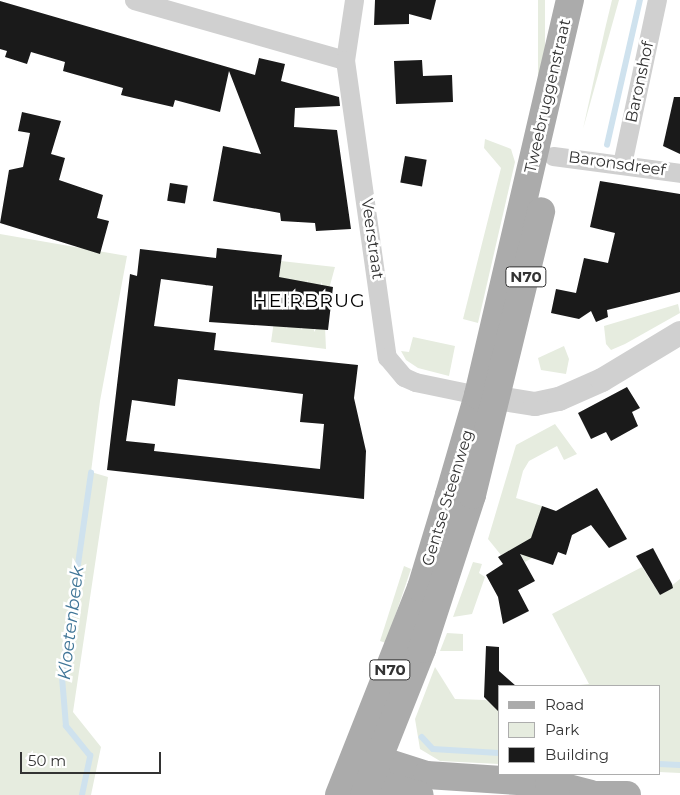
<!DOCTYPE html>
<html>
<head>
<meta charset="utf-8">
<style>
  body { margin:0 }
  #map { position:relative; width:680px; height:795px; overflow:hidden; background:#fff; font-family:Montserrat,sans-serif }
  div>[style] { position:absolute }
  .green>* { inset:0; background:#e6ecdf; transform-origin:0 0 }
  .stream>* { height:5.5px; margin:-2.75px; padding:0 2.75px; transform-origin:2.75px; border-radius:2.75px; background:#cfe2ee }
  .building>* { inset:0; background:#1a1a1a; transform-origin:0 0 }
  .minor>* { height:19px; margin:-9.5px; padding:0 9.5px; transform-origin:9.5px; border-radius:9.5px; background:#d0d0d0 }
  .tertiary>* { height:24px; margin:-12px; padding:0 12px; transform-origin:12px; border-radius:12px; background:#d0d0d0 }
  .primary>* { height:28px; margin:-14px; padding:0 14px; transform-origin:14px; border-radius:14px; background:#ababab }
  span { translate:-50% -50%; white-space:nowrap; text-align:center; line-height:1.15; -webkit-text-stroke:5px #fff; paint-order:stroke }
  .shield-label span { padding:1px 4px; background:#fff; border:1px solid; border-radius:4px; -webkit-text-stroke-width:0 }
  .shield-label { font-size:15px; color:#333; font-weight:700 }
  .street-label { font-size:16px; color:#333 }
  .water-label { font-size:18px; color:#3f7597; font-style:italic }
  .quarter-label { font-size:19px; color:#000; letter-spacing:1px }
  .legend { position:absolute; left:498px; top:685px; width:162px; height:90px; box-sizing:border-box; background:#fff; border:1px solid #adadad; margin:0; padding:6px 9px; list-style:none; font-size:15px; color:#333 }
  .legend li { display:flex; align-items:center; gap:10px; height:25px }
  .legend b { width:25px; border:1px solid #adadad }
  .scale { position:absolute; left:20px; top:752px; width:141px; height:22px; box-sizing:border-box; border:2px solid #333; border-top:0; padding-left:6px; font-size:15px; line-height:18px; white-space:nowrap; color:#333; -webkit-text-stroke:4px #fff; paint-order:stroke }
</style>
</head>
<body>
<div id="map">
  <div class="green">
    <i style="left:538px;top:0;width:7px;height:142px"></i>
    <i style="clip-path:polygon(612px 0,619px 0,583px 129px,605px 29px)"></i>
    <i style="clip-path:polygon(485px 139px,511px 149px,515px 162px,478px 323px,463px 319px,501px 168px,484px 148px)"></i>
    <i style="clip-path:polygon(0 234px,127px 256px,100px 401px,91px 472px,108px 477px,73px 712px,101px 747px,91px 795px,0 795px)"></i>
    <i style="clip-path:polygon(281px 261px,335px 267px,329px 289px,322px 288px,322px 282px,319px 288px,307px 286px,308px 280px,304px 286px,292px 285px,290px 278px,289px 285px,278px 283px)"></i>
    <i style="clip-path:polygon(678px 304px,680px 313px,625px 344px,611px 350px,606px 344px,604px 326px)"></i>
    <i style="clip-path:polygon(274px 321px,285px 323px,287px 329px,288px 323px,299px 324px,302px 330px,303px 325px,314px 325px,314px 332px,318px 326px,325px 327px,326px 349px,271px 342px)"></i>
    <i style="clip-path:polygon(413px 337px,455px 346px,449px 376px,418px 368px,406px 360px,401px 351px,409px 352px)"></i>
    <i style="clip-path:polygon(564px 346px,569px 359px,566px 374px,541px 370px,538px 358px)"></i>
    <i style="clip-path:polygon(555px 424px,577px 454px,564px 460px,557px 446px,529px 461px,523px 471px,516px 498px,542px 506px,532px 558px,525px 562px,516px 547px,501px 555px,488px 539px,516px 445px)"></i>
    <i style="clip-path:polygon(473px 562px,482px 564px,479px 573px,485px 577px,472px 614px,453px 617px)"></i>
    <i style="clip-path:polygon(404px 566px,411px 569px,386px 643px,380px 641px)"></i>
    <i style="clip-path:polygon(642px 567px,660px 595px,680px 579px,680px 773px,659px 772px,659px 686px,570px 686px,589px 684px,552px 614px)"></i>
    <i style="clip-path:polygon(447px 633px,463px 634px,463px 651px,440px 651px)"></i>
    <i style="clip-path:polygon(435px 667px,455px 699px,486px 700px,499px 710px,499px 764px,440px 761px,420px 749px,415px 719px)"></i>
  </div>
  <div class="stream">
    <i style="left:607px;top:145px;width:149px;rotate:-77.2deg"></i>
    <i style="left:422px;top:737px;width:16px;rotate:47deg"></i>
    <i style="left:433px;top:749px;width:66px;rotate:3.5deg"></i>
    <i style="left:659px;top:764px;width:21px;rotate:3deg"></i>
    <i style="left:82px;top:795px;width:40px;rotate:-78deg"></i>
    <i style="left:90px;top:756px;width:38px;rotate:-129deg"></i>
    <i style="left:66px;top:726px;width:49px;rotate:-94.7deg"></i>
    <i style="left:62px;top:677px;width:206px;rotate:-81.9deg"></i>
  </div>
  <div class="building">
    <i style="clip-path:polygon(375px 0,436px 0,431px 20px,409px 14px,409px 24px,374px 25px)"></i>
    <i style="clip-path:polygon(0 1px,255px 75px,259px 58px,285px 64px,281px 81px,339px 97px,340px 106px,295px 108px,294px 127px,337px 130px,351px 229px,316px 231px,315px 223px,281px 221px,280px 213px,213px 201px,223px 146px,261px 154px,229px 71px,220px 112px,175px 100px,173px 107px,121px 95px,123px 88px,63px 71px,65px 62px,31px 52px,27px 64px,5px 57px,7px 51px,0 49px)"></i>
    <i style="clip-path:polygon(422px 60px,423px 76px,452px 75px,453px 102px,396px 104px,394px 61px)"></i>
    <i style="clip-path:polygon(674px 97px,680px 97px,680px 154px,663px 146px)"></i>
    <i style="clip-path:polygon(22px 112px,61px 121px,51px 154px,65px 158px,59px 180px,103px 195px,97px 218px,109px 221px,100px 254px,0 223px,9px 170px,23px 167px,30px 133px,18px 131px)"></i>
    <i style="left:405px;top:156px;width:22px;height:27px;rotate:10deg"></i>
    <i style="clip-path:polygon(600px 181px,680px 194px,680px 292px,607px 310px,608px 317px,596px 322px,591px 311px,579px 319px,551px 313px,556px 289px,576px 293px,584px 258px,608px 263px,615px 233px,590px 227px)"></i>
    <i style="left:170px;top:183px;width:18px;height:18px;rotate:9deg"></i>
    <i style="clip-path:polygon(evenodd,217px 248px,282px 255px,279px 277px,333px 287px,328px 330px,209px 322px,213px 286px,161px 279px,154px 326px,216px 333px,214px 350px,358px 365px,354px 398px,366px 451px,364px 499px,107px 470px,130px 274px,137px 276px,140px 249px,216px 258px,217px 248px,178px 379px,303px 394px,300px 422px,324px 424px,320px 469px,154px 451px,155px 444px,126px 441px,132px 400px,175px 406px,178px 379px)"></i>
    <i style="clip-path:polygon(627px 387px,640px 408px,632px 412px,638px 426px,611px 441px,606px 432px,591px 439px,578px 413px)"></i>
    <i style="clip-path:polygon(597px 488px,627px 539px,609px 548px,591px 525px,572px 535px,566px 555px,558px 552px,553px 565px,520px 554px,535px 581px,518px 590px,529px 611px,503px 624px,498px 597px,486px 575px,503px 564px,498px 557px,531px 538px,542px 506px,556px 511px)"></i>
    <i style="clip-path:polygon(653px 548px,672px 584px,673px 588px,660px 595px,636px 556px)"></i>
    <i style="clip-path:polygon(486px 646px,499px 647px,499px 671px,516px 686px,499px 686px,499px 712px,484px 697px)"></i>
  </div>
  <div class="minor">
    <i style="left:134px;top:0;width:219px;rotate:15.9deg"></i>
    <i style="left:354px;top:0;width:61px;rotate:98.5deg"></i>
    <i style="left:345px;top:60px;width:300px;rotate:82deg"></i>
    <i style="left:387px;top:357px;width:26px;rotate:50deg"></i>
    <i style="left:404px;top:377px;width:12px;rotate:24deg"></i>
    <i style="left:415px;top:382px;width:64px;rotate:11.7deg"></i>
    <i style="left:553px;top:156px;width:128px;rotate:7.6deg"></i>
    <i style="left:622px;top:164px;width:168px;rotate:-78deg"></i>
  </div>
  <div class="tertiary">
    <i style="left:478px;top:395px;width:58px;rotate:9deg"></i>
    <i style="left:535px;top:404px;width:25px;rotate:-12deg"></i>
    <i style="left:559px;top:399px;width:47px;rotate:-23.8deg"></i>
    <i style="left:602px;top:380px;width:91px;rotate:-31.1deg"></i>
  </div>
  <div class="primary">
    <i style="left:361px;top:754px;width:69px;rotate:17.7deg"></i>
    <i style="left:427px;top:775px;width:122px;rotate:3.8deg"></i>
    <i style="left:549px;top:783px;width:43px;rotate:14.7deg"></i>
    <i style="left:354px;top:777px;width:68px;rotate:15.3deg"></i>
    <i style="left:339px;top:795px;width:223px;rotate:-68.4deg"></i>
    <i style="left:421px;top:588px;width:97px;rotate:-73.2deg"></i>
    <i style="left:449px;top:495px;width:104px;rotate:-73.8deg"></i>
    <i style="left:478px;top:395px;width:406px;rotate:-76.9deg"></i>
    <i style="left:364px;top:795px;width:157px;rotate:-68.3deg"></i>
    <i style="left:422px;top:649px;width:162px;rotate:-72deg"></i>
    <i style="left:472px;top:495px;width:292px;rotate:-76.3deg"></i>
    <i style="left:583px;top:795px;width:44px"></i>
  </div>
  <div class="shield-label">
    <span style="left:526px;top:277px">N70</span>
    <span style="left:390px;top:670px">N70</span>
  </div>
  <div class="street-label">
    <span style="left:640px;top:82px;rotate:-78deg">Baronshof</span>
    <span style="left:548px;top:96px;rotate:-77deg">Tweebruggenstraat</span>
    <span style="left:617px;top:164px;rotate:8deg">Baronsdreef</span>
    <span style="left:372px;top:239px;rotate:82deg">Veerstraat</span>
    <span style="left:448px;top:498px;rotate:-73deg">Gentse Steenweg</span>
  </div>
  <div class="water-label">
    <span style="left:71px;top:623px;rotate:-83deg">Kloetenbeek</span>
  </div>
  <div class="quarter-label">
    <span style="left:309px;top:301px">HEIRBRUG</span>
  </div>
  <ul class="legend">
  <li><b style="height:6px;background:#ababab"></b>Road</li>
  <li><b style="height:14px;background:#e6ecdf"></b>Park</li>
  <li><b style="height:14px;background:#1a1a1a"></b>Building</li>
  </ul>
  <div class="scale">50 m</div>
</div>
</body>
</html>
